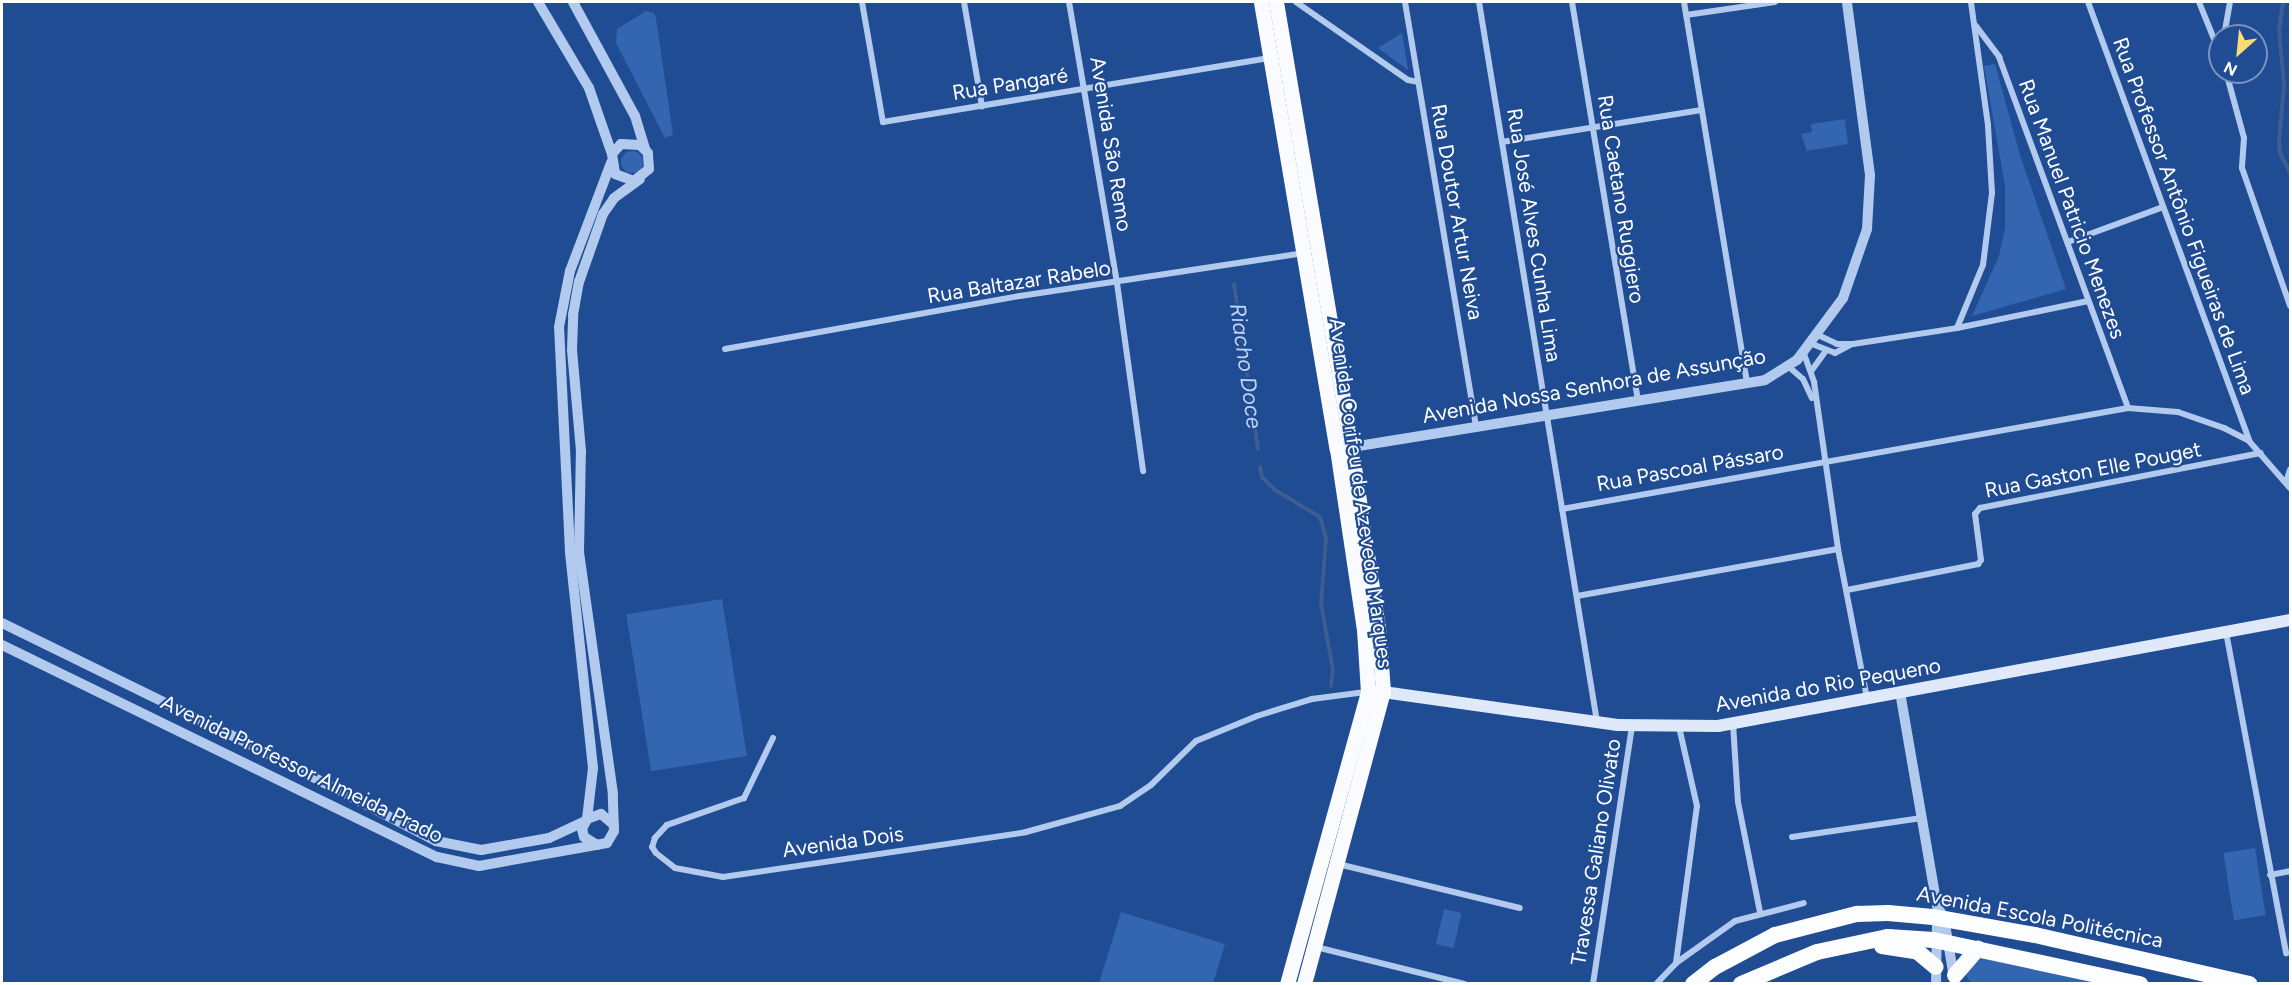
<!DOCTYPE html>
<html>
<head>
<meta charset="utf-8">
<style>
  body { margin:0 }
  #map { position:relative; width:2292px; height:985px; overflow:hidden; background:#204c93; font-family:Figtree,sans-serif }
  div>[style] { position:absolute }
  .green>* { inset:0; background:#3465b0; transform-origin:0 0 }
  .round { border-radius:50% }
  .stream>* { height:4px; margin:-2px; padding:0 2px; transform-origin:2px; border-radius:2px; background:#3e5d91 }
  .minor>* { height:6px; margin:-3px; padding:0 3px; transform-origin:3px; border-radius:3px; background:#b2caee }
  .tertiary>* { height:10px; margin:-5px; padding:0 5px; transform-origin:5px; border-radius:5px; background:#b2caee }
  .secondary>* { height:12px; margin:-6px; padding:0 6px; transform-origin:6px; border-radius:6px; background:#dfe9fa }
  .primary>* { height:15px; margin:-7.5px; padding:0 7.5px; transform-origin:7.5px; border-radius:7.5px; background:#f9fbff }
  .trunk>* { height:16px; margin:-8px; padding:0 8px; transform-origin:8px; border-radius:8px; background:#fcfdff }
  span { translate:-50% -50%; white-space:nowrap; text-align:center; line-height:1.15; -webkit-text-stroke:4.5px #204c93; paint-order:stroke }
  .street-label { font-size:21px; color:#fff }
  .water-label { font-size:22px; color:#bed4f4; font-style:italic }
  .frame { position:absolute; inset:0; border:3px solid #fff; pointer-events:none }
  .north { position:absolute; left:2208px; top:24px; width:60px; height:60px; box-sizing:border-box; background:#204c93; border:2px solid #7994be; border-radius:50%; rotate:207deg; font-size:16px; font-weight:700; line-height:24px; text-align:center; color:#fff }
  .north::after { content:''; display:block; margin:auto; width:21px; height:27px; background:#fbdb73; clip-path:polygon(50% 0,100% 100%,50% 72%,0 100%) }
</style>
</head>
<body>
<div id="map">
  <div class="green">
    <i style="clip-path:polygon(646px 11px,654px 13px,656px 18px,673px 135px,665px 138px,616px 43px,617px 29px)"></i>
    <i style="clip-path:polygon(1402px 33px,1408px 70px,1378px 48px)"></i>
    <i style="clip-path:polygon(1995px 64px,2020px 155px,2066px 289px,1972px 316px,1999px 256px,2005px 229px,2005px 186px,1984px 66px)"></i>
    <i style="clip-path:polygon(1845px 119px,1848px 144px,1807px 151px,1801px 134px,1812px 132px,1811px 124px)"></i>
    <i class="round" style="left:621px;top:151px;width:22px;height:22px"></i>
    <i style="left:722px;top:599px;width:159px;height:97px;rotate:81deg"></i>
    <i style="left:2255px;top:848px;width:68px;height:32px;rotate:81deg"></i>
    <i style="left:1444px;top:909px;width:18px;height:36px;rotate:13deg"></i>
    <i style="clip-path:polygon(1121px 912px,1225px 944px,1213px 983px,1099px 983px)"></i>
    <i style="clip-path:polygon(1975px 956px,2105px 983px,1971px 983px,1962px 969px)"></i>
  </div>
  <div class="stream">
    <i style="left:2283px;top:2px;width:27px;rotate:98deg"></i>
    <i style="left:2279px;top:29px;width:56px;rotate:84.9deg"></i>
    <i style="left:2284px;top:85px;width:55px;rotate:95.2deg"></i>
    <i style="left:2279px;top:140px;width:13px;rotate:86deg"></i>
    <i style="left:2280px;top:153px;width:22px;rotate:63deg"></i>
    <i style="left:1234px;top:284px;width:166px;rotate:81.7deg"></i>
    <i style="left:1260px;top:467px;width:10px;rotate:79deg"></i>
    <i style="left:1262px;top:477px;width:18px;rotate:45deg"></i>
    <i style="left:1275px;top:490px;width:52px;rotate:31deg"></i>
    <i style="left:1320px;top:517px;width:22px;rotate:74deg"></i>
    <i style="left:1326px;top:538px;width:66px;rotate:94.3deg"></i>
    <i style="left:1321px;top:604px;width:67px;rotate:79.7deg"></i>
    <i style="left:1333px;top:670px;width:16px;rotate:97deg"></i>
  </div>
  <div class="minor">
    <i style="left:862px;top:2px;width:122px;rotate:80.1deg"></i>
    <i style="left:883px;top:122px;width:393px;rotate:-9.4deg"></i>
    <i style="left:964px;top:2px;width:106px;rotate:80.2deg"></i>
    <i style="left:1069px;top:2px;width:285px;rotate:80.3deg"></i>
    <i style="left:1117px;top:283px;width:190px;rotate:82.1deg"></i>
    <i style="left:1296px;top:2px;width:136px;rotate:34.9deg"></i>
    <i style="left:1408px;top:80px;width:10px;rotate:11deg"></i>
    <i style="left:1405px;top:2px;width:432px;rotate:80.5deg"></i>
    <i style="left:1479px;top:2px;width:730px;rotate:80.69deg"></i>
    <i style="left:1572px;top:2px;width:405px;rotate:80.6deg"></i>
    <i style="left:1684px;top:2px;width:386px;rotate:80.6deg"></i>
    <i style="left:2088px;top:2px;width:467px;rotate:69.8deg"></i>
    <i style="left:2199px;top:2px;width:56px;rotate:68deg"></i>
    <i style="left:1686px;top:15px;width:90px;rotate:-8.3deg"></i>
    <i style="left:1976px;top:26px;width:39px;rotate:53deg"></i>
    <i style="left:1999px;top:57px;width:374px;rotate:69.8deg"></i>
    <i style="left:2224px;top:36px;width:35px;rotate:-80deg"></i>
    <i style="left:2226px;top:72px;width:68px;rotate:74.7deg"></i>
    <i style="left:2244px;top:138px;width:30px;rotate:94deg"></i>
    <i style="left:2242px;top:168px;width:146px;rotate:70.8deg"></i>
    <i style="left:1502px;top:142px;width:202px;rotate:-9.1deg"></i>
    <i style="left:2068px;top:242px;width:101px;rotate:-20.2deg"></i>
    <i style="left:1957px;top:328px;width:68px;rotate:-67.6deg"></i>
    <i style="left:1983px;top:265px;width:73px;rotate:-82.9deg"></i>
    <i style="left:1992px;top:193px;width:68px;rotate:-93.4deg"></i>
    <i style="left:1988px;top:125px;width:124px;rotate:-97.9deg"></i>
    <i style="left:1818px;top:335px;width:21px;rotate:25deg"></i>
    <i style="left:1837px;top:344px;width:16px"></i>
    <i style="left:1853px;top:344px;width:105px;rotate:-8.7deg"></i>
    <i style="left:1957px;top:328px;width:134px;rotate:-11.6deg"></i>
    <i style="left:1812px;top:344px;width:25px;rotate:21deg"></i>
    <i style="left:1835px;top:353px;width:19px;rotate:-28deg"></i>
    <i style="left:725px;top:349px;width:300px;rotate:-10.2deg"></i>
    <i style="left:1020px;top:296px;width:287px;rotate:-8.6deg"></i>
    <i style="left:1804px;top:354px;width:30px;rotate:70deg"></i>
    <i style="left:1814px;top:382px;width:169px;rotate:81.8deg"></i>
    <i style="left:1838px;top:549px;width:152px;rotate:79deg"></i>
    <i style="left:1789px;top:367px;width:18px;rotate:41deg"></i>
    <i style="left:1803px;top:379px;width:21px;rotate:65deg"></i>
    <i style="left:1812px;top:370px;width:24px;rotate:-54deg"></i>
    <i style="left:2286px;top:482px;width:13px;rotate:-72deg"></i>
    <i style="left:1562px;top:509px;width:575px;rotate:-10.12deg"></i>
    <i style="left:2128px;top:408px;width:50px;rotate:4.6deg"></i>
    <i style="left:2178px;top:412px;width:49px;rotate:19.2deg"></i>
    <i style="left:2224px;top:428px;width:28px;rotate:27deg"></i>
    <i style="left:2249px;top:441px;width:62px;rotate:48.9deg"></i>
    <i style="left:1847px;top:590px;width:134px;rotate:-11.2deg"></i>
    <i style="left:1978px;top:564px;width:5px;rotate:-53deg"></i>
    <i style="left:1981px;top:560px;width:46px;rotate:-97.4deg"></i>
    <i style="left:1975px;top:514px;width:8px;rotate:-50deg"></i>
    <i style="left:1980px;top:508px;width:286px;rotate:-11.1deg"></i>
    <i style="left:1577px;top:596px;width:265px;rotate:-10.2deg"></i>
    <i style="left:2226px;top:632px;width:327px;rotate:79.4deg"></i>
    <i style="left:1733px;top:723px;width:79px;rotate:86.4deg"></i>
    <i style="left:1738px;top:802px;width:112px;rotate:78.7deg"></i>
    <i style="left:773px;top:738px;width:67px;rotate:115.8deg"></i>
    <i style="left:744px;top:798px;width:82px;rotate:160.7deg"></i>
    <i style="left:667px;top:825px;width:18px;rotate:133deg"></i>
    <i style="left:655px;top:838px;width:9px;rotate:108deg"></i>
    <i style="left:652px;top:847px;width:7px;rotate:56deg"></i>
    <i style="left:656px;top:853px;width:24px;rotate:38deg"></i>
    <i style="left:675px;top:868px;width:49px;rotate:10.6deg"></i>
    <i style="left:723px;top:877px;width:306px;rotate:-8.4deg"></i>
    <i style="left:1026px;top:832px;width:98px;rotate:-15.5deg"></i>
    <i style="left:1120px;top:806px;width:37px;rotate:-34deg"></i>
    <i style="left:1151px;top:785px;width:63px;rotate:-44.4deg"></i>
    <i style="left:1196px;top:741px;width:66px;rotate:-22.3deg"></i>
    <i style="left:1257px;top:716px;width:58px;rotate:-17.2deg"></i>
    <i style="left:1312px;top:699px;width:54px;rotate:-7.4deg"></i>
    <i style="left:1792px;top:837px;width:131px;rotate:-8.3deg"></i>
    <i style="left:1338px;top:864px;width:187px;rotate:13.6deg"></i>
    <i style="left:2270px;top:875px;width:20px;rotate:-11deg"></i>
    <i style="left:1316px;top:947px;width:153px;rotate:14deg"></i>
    <i style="left:1676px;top:963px;width:158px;rotate:-82.4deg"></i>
    <i style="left:1697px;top:806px;width:81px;rotate:-102.8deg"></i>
    <i style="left:1593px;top:984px;width:262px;rotate:-81.4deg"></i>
    <i style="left:1656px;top:984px;width:29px;rotate:-46deg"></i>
    <i style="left:1676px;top:963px;width:72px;rotate:-35.4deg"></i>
    <i style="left:1735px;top:921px;width:71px;rotate:-14.6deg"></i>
  </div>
  <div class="tertiary">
    <i style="left:538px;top:2px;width:100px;rotate:59.3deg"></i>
    <i style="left:589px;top:88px;width:70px;rotate:70.8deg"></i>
    <i style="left:612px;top:154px;width:20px;rotate:81deg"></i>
    <i style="left:615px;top:174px;width:20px;rotate:20deg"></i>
    <i style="left:634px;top:181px;width:19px;rotate:-39deg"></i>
    <i style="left:649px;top:169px;width:16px;rotate:-94deg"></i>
    <i style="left:648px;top:153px;width:11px;rotate:-135deg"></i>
    <i style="left:640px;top:145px;width:19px;rotate:-177deg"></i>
    <i style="left:621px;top:144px;width:13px;rotate:132deg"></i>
    <i style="left:573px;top:2px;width:130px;rotate:61.5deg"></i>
    <i style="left:635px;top:116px;width:34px;rotate:73deg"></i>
    <i style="left:1346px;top:448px;width:424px;rotate:-9.2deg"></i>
    <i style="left:1765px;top:380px;width:38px;rotate:-32deg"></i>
    <i style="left:1797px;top:360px;width:77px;rotate:-53.4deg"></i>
    <i style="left:1843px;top:298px;width:73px;rotate:-70.8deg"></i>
    <i style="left:1867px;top:229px;width:54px;rotate:-86.8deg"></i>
    <i style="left:1870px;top:175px;width:175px;rotate:-97.6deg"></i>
    <i style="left:2px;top:623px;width:277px;rotate:26.1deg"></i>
    <i style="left:251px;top:745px;width:208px;rotate:27.4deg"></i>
    <i style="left:436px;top:841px;width:46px;rotate:11.3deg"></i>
    <i style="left:481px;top:850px;width:69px;rotate:-10deg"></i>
    <i style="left:549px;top:838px;width:40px;rotate:-25deg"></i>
    <i style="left:2px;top:645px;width:484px;rotate:26deg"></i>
    <i style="left:437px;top:857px;width:43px;rotate:12.1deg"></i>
    <i style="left:479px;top:866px;width:130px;rotate:-10.2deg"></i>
    <i style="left:607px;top:843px;width:14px;rotate:-60deg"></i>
    <i style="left:614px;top:831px;width:37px;rotate:-92deg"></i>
    <i style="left:613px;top:794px;width:245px;rotate:-98deg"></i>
    <i style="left:579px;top:551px;width:100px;rotate:-88.9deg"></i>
    <i style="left:581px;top:451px;width:101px;rotate:-95.1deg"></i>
    <i style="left:572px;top:350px;width:35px;rotate:-88deg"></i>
    <i style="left:573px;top:315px;width:34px;rotate:-80deg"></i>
    <i style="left:579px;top:282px;width:72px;rotate:-70.6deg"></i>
    <i style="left:603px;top:214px;width:19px;rotate:-55deg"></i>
    <i style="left:614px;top:198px;width:32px;rotate:-36deg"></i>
    <i style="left:1900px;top:692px;width:217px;rotate:80.2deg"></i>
    <i style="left:1937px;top:906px;width:14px;rotate:60deg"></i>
    <i style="left:1944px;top:918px;width:67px;rotate:80.5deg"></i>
    <i style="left:587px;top:819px;width:51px;rotate:-83.3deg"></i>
    <i style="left:593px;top:768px;width:218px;rotate:-96.1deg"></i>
    <i style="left:570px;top:551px;width:224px;rotate:-92.8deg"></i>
    <i style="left:559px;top:327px;width:57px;rotate:-78.9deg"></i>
    <i style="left:570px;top:271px;width:116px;rotate:-69.2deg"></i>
    <i style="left:597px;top:845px;width:15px;rotate:-148deg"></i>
    <i style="left:584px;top:837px;width:8px;rotate:-104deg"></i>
    <i style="left:582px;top:829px;width:11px;rotate:-63deg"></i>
    <i style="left:587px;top:819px;width:15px;rotate:-20deg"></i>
    <i style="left:601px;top:814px;width:17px;rotate:40deg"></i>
    <i style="left:1936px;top:984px;width:67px;rotate:-89.1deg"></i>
  </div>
  <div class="secondary">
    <i style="left:1376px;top:691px;width:244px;rotate:8deg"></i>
    <i style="left:1618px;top:725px;width:100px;rotate:0.6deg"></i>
    <i style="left:1718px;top:726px;width:582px;rotate:-10.5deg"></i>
  </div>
  <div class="primary">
    <i style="left:1261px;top:2px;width:453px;rotate:80.4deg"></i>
    <i style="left:1337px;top:449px;width:182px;rotate:81.5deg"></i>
    <i style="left:1364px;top:629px;width:63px;rotate:86.4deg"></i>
    <i style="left:1368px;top:692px;width:303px;rotate:105.5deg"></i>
    <i style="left:1276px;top:2px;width:451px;rotate:80.4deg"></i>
    <i style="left:1351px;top:447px;width:182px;rotate:81.5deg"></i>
    <i style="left:1378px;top:627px;width:64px;rotate:85.5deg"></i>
    <i style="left:1383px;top:691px;width:303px;rotate:105.1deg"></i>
  </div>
  <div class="trunk">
    <i style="left:1882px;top:946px;width:36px;rotate:9deg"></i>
    <i style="left:1918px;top:952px;width:23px;rotate:40deg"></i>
    <i style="left:1955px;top:975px;width:35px;rotate:-49deg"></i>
    <i style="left:1693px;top:984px;width:28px;rotate:-38deg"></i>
    <i style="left:1715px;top:967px;width:68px;rotate:-28.1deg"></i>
    <i style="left:1775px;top:935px;width:85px;rotate:-14.4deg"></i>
    <i style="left:1857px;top:914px;width:31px;rotate:-2deg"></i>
    <i style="left:1888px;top:913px;width:45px;rotate:5.1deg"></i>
    <i style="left:1933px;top:917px;width:104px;rotate:10deg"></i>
    <i style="left:2035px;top:935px;width:220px;rotate:12.9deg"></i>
    <i style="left:1741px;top:984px;width:82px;rotate:-22.8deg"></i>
    <i style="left:1817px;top:952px;width:73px;rotate:-11.9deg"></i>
    <i style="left:1888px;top:937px;width:46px;rotate:3.7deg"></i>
    <i style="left:1934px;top:940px;width:211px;rotate:12.1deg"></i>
  </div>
  <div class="street-label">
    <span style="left:1010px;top:84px;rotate:-9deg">Rua Pangaré</span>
    <span style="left:1111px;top:144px;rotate:81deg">Avenida São Remo</span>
    <span style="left:1621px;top:199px;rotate:81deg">Rua Caetano Ruggiero</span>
    <span style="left:2072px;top:209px;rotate:70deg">Rua Manuel Patricio Menezes</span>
    <span style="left:1457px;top:212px;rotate:80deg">Rua Doutor Artur Neiva</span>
    <span style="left:2184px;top:216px;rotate:70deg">Rua Professor Antônio Figueiras de Lima</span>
    <span style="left:1534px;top:235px;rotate:81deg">Rua José Alves Cunha Lima</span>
    <span style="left:1019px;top:282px;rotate:-9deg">Rua Baltazar Rabelo</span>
    <span style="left:1594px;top:386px;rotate:-10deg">Avenida Nossa Senhora de Assunção</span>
    <span style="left:1690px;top:468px;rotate:-10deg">Rua Pascoal Pássaro</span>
    <span style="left:2093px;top:470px;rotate:-11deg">Rua Gaston Elle Pouget</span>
    <span style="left:1361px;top:493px;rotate:82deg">Avenida Corifeu de Azevedo Marques</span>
    <span style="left:1828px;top:685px;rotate:-10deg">Avenida do Rio Pequeno</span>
    <span style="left:302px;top:769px;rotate:26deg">Avenida Professor Almeida Prado</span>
    <span style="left:843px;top:842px;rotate:-8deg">Avenida Dois</span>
    <span style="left:1596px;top:852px;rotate:-81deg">Travessa Galiano Olivato</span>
    <span style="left:2040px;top:917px;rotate:11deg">Avenida Escola Politécnica</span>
  </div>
  <div class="water-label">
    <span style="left:1246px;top:366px;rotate:82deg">Riacho Doce</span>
  </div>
  <div class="frame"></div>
  <div class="north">N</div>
</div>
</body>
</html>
